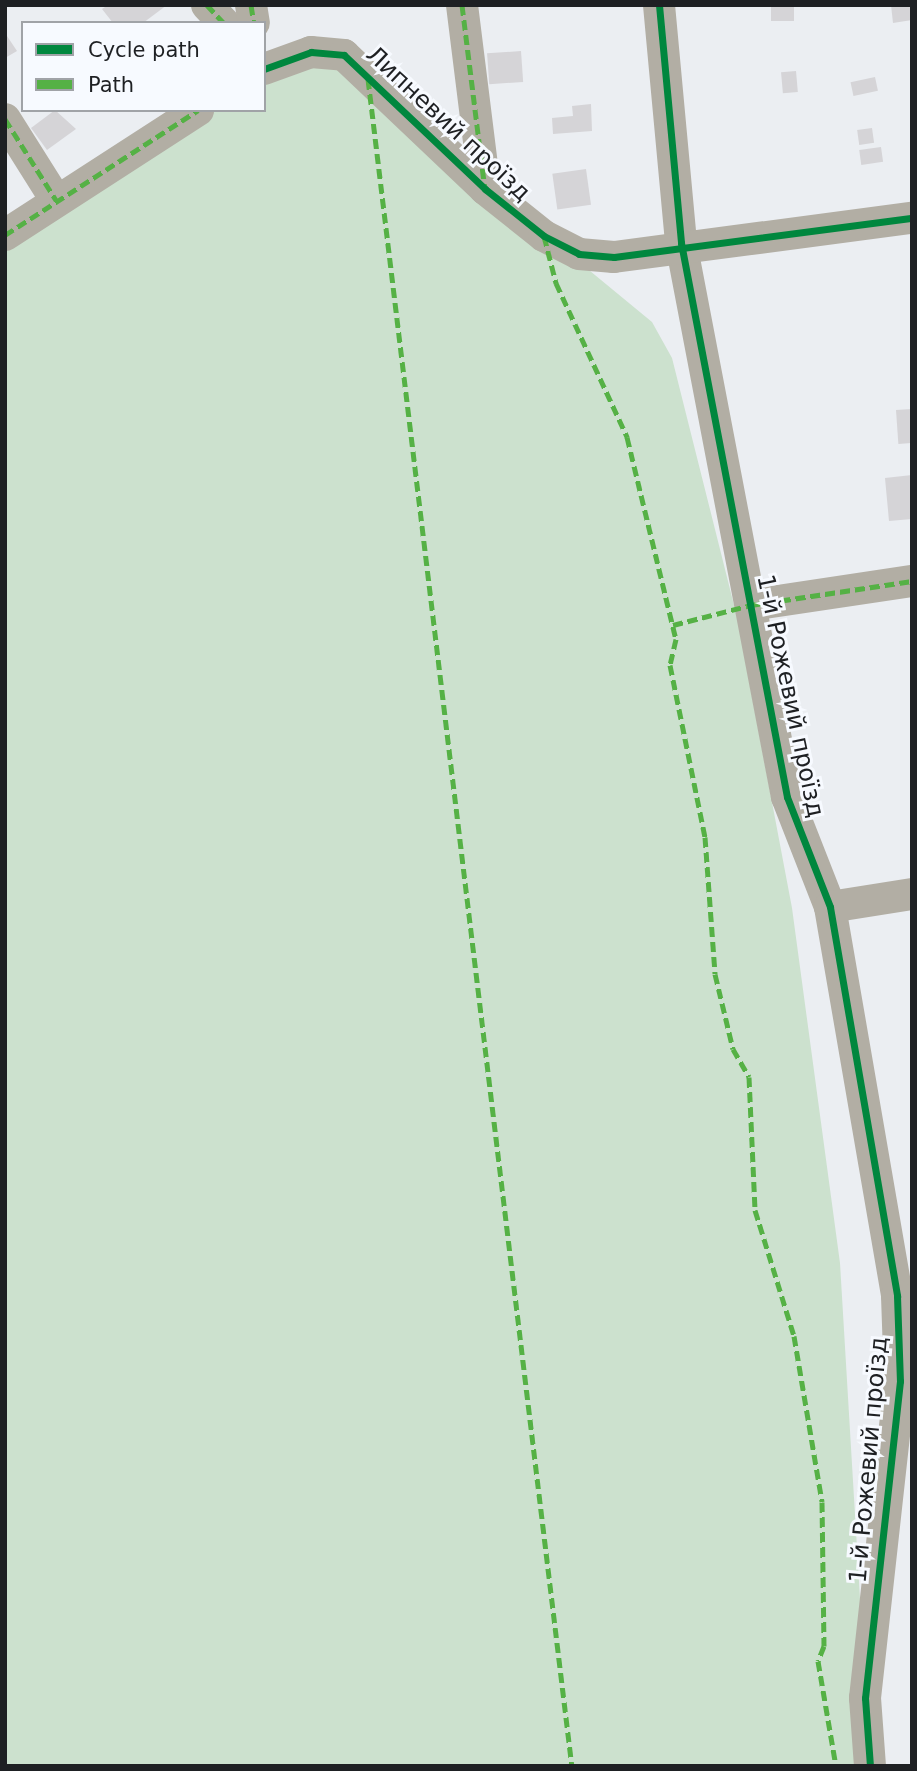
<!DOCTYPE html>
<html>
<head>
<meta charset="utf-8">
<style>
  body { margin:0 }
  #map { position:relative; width:917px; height:1771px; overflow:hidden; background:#ebeef2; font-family:"DejaVu Sans",sans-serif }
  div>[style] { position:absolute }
  .green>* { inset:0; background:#cce1ce }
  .building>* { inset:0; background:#d5d4d7; transform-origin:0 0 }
  .street>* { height:32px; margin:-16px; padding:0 16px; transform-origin:16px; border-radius:16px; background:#b2aea4 }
  .quiet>* { height:5px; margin-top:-2.5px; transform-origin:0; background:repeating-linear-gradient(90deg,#55b145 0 10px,transparent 0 15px) }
  .cycleway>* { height:7px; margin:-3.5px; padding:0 3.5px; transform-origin:3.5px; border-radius:3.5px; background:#00873e }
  span { translate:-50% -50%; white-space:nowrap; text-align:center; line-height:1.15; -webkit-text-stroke:6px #f7faff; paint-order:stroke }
  .street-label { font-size:24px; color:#1e2023 }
  .frame { position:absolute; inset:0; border:7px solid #1e2023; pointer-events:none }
  .legend { position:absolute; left:21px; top:21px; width:245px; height:91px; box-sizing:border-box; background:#f7faff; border:2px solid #a0a3a7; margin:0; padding:9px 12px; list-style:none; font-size:21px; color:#1e2023 }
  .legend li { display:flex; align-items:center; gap:14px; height:35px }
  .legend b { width:35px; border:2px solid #a0a3a7 }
</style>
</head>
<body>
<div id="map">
  <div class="green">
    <i style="clip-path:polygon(323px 51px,652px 322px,672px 358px,737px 617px,792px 908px,840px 1263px,870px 1766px,5px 1766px,5px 235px,198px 110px,264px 110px,264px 69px)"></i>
  </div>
  <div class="building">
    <i style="clip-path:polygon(108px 5px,167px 5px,143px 23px,113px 23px,102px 9px)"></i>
    <i style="left:771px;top:5px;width:23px;height:16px"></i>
    <i style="clip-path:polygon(891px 5px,912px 5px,912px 20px,893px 23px)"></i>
    <i style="clip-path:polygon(5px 33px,17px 51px,5px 58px)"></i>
    <i style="left:521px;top:51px;width:31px;height:34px;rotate:86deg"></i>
    <i style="left:796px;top:71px;width:21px;height:15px;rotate:85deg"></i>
    <i style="left:875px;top:77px;width:14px;height:25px;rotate:78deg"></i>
    <i style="clip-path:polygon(591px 104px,592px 131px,553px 134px,552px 118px,573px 116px,572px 106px)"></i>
    <i style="clip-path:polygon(55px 110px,76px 129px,47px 150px,31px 128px)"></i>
    <i style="left:872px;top:128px;width:15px;height:15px;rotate:82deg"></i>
    <i style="left:881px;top:147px;width:15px;height:22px;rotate:82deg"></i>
    <i style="left:586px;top:169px;width:36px;height:34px;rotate:82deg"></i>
    <i style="left:896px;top:410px;width:16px;height:34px;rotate:-4deg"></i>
    <i style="clip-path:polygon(912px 475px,912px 519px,889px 521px,885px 478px)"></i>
  </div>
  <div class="street">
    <i style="left:207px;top:5px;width:25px;rotate:47deg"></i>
    <i style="left:251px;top:5px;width:18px;rotate:81deg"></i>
    <i style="left:462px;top:5px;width:185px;rotate:82.9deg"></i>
    <i style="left:659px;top:5px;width:239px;rotate:84.7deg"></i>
    <i style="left:681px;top:243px;width:564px;rotate:79.17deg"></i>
    <i style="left:787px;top:797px;width:118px;rotate:68.6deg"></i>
    <i style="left:830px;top:907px;width:395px;rotate:80.2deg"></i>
    <i style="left:897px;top:1296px;width:85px;rotate:88deg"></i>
    <i style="left:900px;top:1381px;width:319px;rotate:96.3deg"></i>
    <i style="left:865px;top:1698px;width:68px;rotate:85.8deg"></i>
    <i style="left:264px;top:69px;width:50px;rotate:-19.9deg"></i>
    <i style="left:311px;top:52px;width:33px;rotate:5deg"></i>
    <i style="left:344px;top:55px;width:195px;rotate:43.5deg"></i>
    <i style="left:485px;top:189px;width:75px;rotate:38.5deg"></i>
    <i style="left:544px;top:236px;width:39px;rotate:27deg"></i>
    <i style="left:579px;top:254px;width:35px;rotate:5deg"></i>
    <i style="left:614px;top:257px;width:301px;rotate:-7.5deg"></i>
    <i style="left:5px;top:119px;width:96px;rotate:57.8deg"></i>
    <i style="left:5px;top:235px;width:230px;rotate:-32.9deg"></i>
    <i style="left:751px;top:605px;width:163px;rotate:-8.5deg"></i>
    <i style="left:830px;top:907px;width:83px;rotate:-9deg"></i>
  </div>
  <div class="quiet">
    <i style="left:207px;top:5px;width:25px;rotate:47deg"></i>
    <i style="left:251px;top:5px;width:18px;rotate:81deg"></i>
    <i style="left:462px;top:5px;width:185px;rotate:82.9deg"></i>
    <i style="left:368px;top:79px;width:1699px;rotate:83.11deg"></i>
    <i style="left:5px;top:119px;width:96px;rotate:57.8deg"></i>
    <i style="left:5px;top:235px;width:230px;rotate:-32.9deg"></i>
    <i style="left:544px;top:236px;width:49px;rotate:75.7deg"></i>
    <i style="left:556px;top:283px;width:170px;rotate:65.2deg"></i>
    <i style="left:627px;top:437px;width:208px;rotate:76.4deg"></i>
    <i style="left:676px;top:639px;width:27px;rotate:103deg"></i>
    <i style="left:670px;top:665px;width:176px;rotate:78.5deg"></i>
    <i style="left:705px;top:837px;width:137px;rotate:85.8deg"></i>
    <i style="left:715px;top:974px;width:77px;rotate:76.5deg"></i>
    <i style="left:733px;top:1049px;width:32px;rotate:60deg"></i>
    <i style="left:749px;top:1077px;width:133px;rotate:87.4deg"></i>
    <i style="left:755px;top:1210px;width:132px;rotate:72.8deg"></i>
    <i style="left:794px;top:1336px;width:168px;rotate:80.4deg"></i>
    <i style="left:822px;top:1502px;width:144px;rotate:89.2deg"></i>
    <i style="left:824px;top:1646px;width:16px;rotate:112deg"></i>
    <i style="left:818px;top:1661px;width:107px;rotate:80.3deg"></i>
    <i style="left:673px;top:625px;width:81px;rotate:-14.4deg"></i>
    <i style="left:751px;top:605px;width:163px;rotate:-8.5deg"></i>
  </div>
  <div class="cycleway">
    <i style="left:659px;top:5px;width:239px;rotate:84.7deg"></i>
    <i style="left:681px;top:243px;width:564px;rotate:79.17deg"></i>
    <i style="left:787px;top:797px;width:118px;rotate:68.6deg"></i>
    <i style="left:830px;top:907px;width:395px;rotate:80.2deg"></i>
    <i style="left:897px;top:1296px;width:85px;rotate:88deg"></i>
    <i style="left:900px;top:1381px;width:319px;rotate:96.3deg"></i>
    <i style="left:865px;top:1698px;width:68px;rotate:85.8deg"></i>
    <i style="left:264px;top:69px;width:50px;rotate:-19.9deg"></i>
    <i style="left:311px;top:52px;width:33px;rotate:5deg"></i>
    <i style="left:344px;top:55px;width:195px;rotate:43.5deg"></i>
    <i style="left:485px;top:189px;width:75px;rotate:38.5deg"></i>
    <i style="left:544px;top:236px;width:39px;rotate:27deg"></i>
    <i style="left:579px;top:254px;width:35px;rotate:5deg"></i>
    <i style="left:614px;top:257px;width:301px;rotate:-7.5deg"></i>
  </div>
  <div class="street-label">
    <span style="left:448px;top:124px;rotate:43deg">Липневий проїзд</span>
    <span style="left:790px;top:696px;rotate:78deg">1-й Рожевий проїзд</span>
    <span style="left:869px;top:1460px;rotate:-85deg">1-й Рожевий проїзд</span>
  </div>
  <div class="frame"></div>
  <ul class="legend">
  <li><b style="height:9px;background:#00873e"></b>Cycle path</li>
  <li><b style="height:9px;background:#55b145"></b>Path</li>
  </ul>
</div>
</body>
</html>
